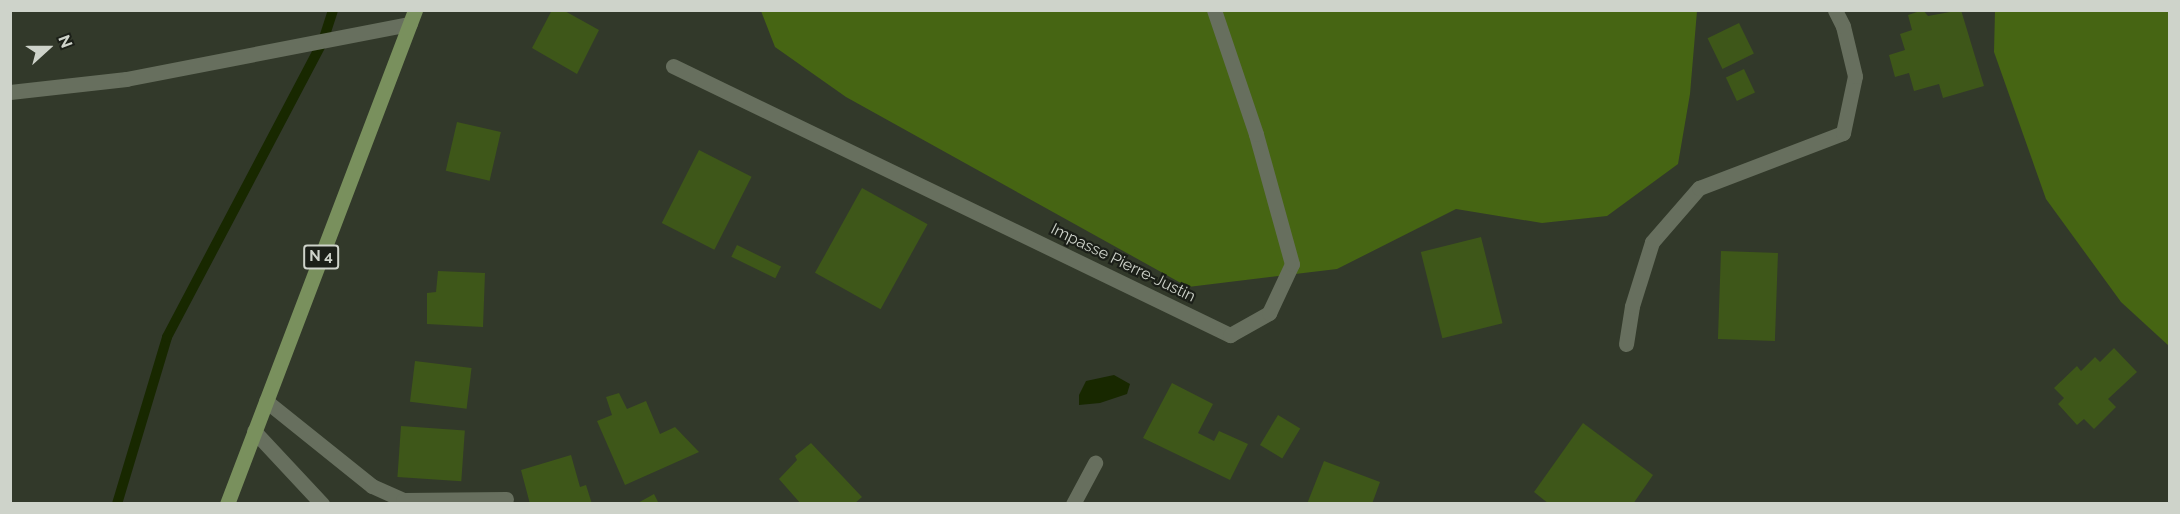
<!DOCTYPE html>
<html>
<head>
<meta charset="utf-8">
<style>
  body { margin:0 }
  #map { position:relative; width:2180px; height:514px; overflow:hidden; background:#32392a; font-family:Raleway,sans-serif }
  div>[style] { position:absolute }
  .green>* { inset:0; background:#466513 }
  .water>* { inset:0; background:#182800 }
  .stream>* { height:10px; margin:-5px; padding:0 5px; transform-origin:5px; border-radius:5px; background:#182800 }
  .building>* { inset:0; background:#3e5719; transform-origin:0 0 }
  .minor>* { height:15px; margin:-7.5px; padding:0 7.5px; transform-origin:7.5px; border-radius:7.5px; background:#676f5e }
  .major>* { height:15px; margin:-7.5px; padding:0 7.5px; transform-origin:7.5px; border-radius:7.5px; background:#79905d }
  span { translate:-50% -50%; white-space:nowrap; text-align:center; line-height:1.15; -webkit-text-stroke:4.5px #1b1f18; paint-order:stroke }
  .shield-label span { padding:2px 4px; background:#1b1f18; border:2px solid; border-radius:4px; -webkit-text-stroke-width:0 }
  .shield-label { font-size:15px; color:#ced3ca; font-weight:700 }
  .street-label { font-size:16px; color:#ced3ca }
  .frame { position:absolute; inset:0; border:12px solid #ced3ca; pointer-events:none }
  .north { position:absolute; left:18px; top:18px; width:60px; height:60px; -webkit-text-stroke:4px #1b1f18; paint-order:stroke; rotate:69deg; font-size:16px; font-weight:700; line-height:24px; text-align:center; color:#ced3ca }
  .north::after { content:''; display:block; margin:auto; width:21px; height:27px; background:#ced3ca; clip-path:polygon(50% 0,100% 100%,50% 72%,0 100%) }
</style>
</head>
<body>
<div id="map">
  <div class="green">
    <i style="clip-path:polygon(761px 11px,1697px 11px,1690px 94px,1678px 164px,1607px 216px,1542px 223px,1456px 209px,1337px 269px,1188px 287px,846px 97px,775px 47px)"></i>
    <i style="clip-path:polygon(1995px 11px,2169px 11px,2169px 346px,2121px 302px,2046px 199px,1994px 52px)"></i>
  </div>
  <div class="water">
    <i style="clip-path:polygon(1114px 375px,1130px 384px,1127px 394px,1100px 403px,1079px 405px,1079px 395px,1086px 381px)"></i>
  </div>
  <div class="stream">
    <i style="left:117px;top:504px;width:174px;rotate:-73.3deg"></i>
    <i style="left:167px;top:337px;width:335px;rotate:-62.2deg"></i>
    <i style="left:323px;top:41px;width:33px;rotate:-72deg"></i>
  </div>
  <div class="building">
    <i style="clip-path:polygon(552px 10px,563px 10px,599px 30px,577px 74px,532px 48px)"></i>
    <i style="clip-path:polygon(1923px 10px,1928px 16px,1961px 10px,1984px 86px,1943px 98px,1939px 84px,1914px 91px,1909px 73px,1895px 77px,1889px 55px,1905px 50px,1900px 34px,1912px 30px,1908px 15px)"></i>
    <i style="left:1739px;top:23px;width:34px;height:35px;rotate:64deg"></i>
    <i style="left:1744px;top:69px;width:26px;height:20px;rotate:65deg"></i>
    <i style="left:457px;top:122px;width:45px;height:50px;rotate:13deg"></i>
    <i style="left:699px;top:150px;width:59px;height:82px;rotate:27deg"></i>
    <i style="left:862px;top:188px;width:75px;height:97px;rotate:29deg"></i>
    <i style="left:1481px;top:237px;width:89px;height:62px;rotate:76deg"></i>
    <i style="left:737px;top:245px;width:49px;height:13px;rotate:26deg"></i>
    <i style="left:1721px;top:251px;width:57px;height:88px;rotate:2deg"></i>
    <i style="clip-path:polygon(438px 271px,485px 273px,483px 327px,427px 324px,427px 293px,436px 292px)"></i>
    <i style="clip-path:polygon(2114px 348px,2137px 372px,2108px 399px,2116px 407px,2094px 429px,2084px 419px,2077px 425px,2058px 404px,2064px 398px,2054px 388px,2077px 366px,2081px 371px,2095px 357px,2100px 362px)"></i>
    <i style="left:415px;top:361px;width:57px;height:41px;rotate:7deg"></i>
    <i style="clip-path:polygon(1172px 383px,1213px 404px,1198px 433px,1214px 441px,1219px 431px,1248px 444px,1230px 480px,1143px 438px)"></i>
    <i style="clip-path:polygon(619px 393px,627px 409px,646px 401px,660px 434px,675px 427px,699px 452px,625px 485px,597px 421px,612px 415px,606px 397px)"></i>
    <i style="left:1278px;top:415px;width:26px;height:35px;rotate:31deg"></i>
    <i style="clip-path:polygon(1583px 423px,1653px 475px,1633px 504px,1549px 504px,1534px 492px)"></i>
    <i style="left:401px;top:426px;width:64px;height:51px;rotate:4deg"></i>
    <i style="clip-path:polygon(811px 443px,862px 497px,854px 504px,801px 504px,779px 479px,797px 460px,795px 456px)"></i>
    <i style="clip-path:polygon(571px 455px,580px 487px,586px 485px,592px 504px,530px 504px,521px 470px)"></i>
    <i style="clip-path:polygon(1324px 461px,1380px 482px,1372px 504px,1307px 504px)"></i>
    <i style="clip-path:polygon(654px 494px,659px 504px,636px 504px)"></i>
  </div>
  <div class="minor">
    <i style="left:673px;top:66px;width:619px;rotate:25.78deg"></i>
    <i style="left:1230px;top:335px;width:45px;rotate:-29.4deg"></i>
    <i style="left:1269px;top:313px;width:54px;rotate:-64.9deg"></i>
    <i style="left:1292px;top:264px;width:135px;rotate:-105.5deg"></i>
    <i style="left:1256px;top:134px;width:131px;rotate:-108.7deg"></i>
    <i style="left:10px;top:92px;width:117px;rotate:-6.4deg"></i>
    <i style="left:126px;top:79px;width:289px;rotate:-11deg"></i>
    <i style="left:1626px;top:344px;width:38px;rotate:-81deg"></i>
    <i style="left:1632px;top:306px;width:67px;rotate:-72.6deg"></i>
    <i style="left:1652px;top:242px;width:72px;rotate:-49deg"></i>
    <i style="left:1699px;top:188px;width:154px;rotate:-20.9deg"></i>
    <i style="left:1843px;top:133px;width:58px;rotate:-78.1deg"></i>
    <i style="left:1855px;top:76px;width:51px;rotate:-103.5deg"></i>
    <i style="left:1843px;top:26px;width:18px;rotate:-117deg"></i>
    <i style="left:266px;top:401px;width:136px;rotate:38.7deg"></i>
    <i style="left:372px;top:486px;width:34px;rotate:24deg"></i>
    <i style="left:403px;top:500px;width:103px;rotate:-0.6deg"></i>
    <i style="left:254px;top:431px;width:100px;rotate:47deg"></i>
    <i style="left:1073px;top:504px;width:47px;rotate:-61.8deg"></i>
  </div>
  <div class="major">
    <i style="left:227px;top:504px;width:529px;rotate:-69.16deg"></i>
  </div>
  <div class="shield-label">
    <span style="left:321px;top:257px">N 4</span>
  </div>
  <div class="street-label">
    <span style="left:1123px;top:263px;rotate:26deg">Impasse Pierre-Justin</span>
  </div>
  <div class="frame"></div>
  <div class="north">N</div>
</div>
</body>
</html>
